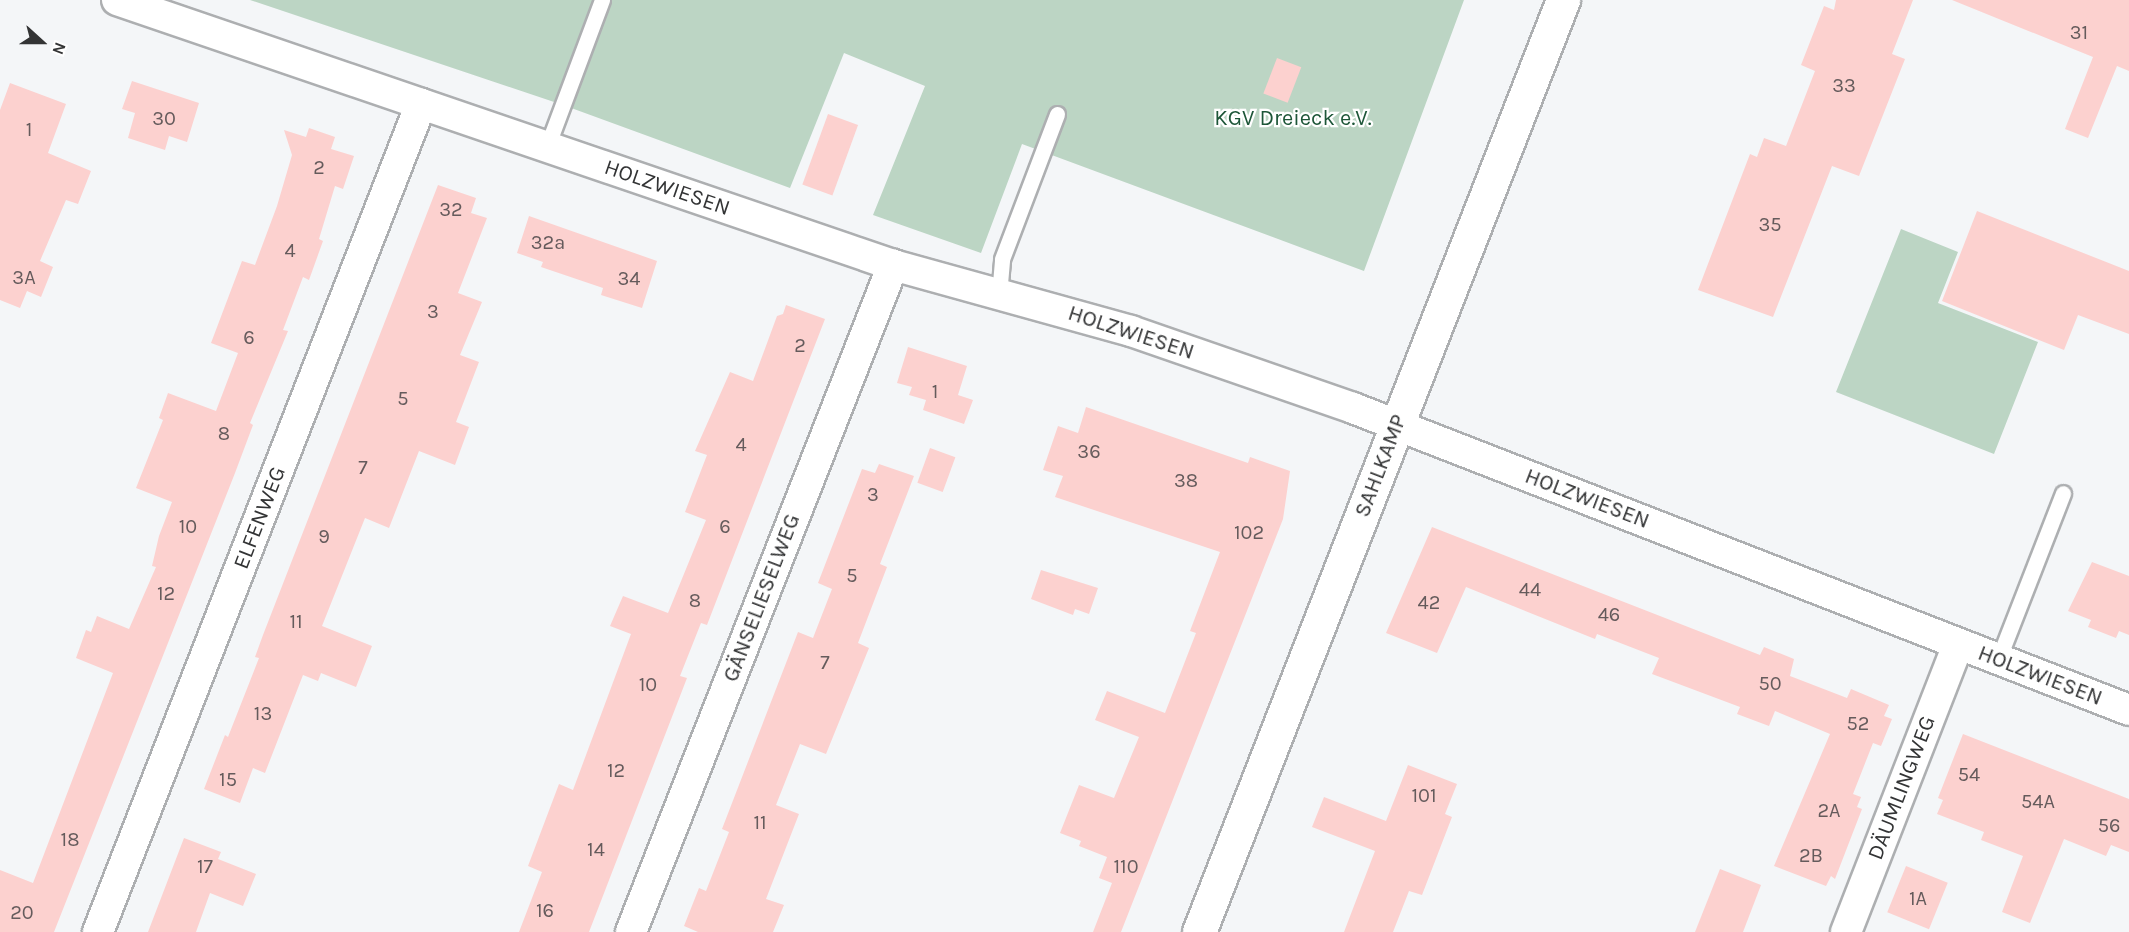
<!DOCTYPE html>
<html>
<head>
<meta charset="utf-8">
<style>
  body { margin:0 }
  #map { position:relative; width:2129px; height:932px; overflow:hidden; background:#f4f6f8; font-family:Karla,sans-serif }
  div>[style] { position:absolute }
  .green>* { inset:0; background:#bcd5c4 }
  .building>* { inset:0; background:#fcd1cf; transform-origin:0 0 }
  .roads { filter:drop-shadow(2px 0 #adafb1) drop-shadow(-2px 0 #adafb1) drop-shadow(0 2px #adafb1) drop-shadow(0 -2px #adafb1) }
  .service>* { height:15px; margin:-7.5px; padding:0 7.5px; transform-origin:7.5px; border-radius:7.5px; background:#fff }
  .minor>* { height:30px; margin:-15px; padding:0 15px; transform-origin:15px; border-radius:15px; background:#fff }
  .tertiary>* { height:33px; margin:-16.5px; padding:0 16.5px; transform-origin:16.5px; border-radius:16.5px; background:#fff }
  span { translate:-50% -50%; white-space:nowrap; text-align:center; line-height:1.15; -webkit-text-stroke:4.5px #fff; paint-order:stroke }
  .number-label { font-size:20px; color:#655b5c }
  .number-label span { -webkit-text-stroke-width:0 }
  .park-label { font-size:22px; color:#1d5638 }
  .street-label { font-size:22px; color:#333435 }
  .north { position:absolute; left:12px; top:12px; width:60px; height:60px; -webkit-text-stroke:4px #fff; paint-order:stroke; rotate:111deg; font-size:16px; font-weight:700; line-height:24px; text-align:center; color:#333435 }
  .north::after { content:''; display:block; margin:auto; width:21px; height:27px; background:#333435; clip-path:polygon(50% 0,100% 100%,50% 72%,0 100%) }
</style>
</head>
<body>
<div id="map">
  <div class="green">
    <i style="clip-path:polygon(250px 0,1464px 0,1364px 271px,1022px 144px,981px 253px,873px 215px,925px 86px,844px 53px,790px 188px,563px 105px)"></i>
    <i style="clip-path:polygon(1901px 229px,1958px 252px,1938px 303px,2038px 342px,1994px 454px,1836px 392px)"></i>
  </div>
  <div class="building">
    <i style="clip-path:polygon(1836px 0,1913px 0,1892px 54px,1905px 59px,1859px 176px,1832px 166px,1773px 317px,1698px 290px,1750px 154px,1757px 157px,1764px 138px,1786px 146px,1815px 71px,1801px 65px,1824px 6px,1834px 10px)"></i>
    <i style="clip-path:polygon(1952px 0,2129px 0,2129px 71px,2117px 66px,2088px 138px,2065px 129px,2093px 57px)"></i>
    <i style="left:1277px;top:58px;width:26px;height:38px;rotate:21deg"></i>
    <i style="clip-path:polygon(132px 81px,199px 103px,187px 142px,169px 136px,165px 150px,128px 138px,135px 113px,122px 109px)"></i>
    <i style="clip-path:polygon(10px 83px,66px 104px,48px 153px,91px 171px,78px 204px,66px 200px,40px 261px,53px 267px,41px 297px,27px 291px,20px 308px,0 300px,0 110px)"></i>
    <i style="left:828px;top:114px;width:32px;height:75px;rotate:20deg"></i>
    <i style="clip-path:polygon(309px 128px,335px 137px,331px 149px,354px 156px,343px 189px,335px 186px,319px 239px,323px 241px,309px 280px,303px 277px,283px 330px,288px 331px,250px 423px,253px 425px,235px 473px,54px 932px,0 932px,0 870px,33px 883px,113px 673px,76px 658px,86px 630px,91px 632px,97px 616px,129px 629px,156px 567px,152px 566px,159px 536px,172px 502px,136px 488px,163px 420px,159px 418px,168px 393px,216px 411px,238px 353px,211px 343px,242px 261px,255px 265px,277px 206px,292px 155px,284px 130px,306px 137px)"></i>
    <i style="clip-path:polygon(438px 185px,476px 198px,471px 213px,487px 218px,458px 293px,482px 302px,460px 355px,479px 362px,456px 422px,469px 427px,455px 465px,419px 451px,389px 528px,365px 518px,322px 626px,372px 646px,356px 687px,321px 673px,318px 681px,303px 675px,265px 773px,253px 768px,240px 803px,204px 789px,225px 735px,228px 737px,259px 658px,255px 657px,263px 635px)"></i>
    <i style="clip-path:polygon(1977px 211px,2129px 271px,2129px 334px,2078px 315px,2064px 350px,1942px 301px)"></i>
    <i style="clip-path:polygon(529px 216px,657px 261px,642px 308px,601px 295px,603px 288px,541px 267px,543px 262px,517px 253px)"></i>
    <i style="clip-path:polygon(786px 305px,825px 319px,707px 625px,701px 623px,680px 676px,687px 678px,589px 932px,519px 932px,542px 872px,528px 866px,559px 784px,573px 790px,631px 634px,610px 626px,623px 596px,668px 613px,706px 520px,685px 512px,707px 455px,695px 451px,730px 372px,753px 381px,777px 316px,783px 314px)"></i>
    <i style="clip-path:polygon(908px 347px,967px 366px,958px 395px,973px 400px,964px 424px,923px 410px,926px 400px,909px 395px,912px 387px,897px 383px)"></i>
    <i style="clip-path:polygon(1086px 407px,1248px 463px,1250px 457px,1290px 471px,1283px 519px,1121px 932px,1093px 932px,1112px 883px,1099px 878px,1107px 857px,1079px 846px,1081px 841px,1060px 833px,1079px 785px,1114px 798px,1139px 737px,1095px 720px,1107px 691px,1165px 713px,1196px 633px,1190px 631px,1220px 552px,1055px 497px,1063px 476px,1043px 470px,1058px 426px,1078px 433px)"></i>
    <i style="left:930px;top:448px;width:27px;height:37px;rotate:20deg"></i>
    <i style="clip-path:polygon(879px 464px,914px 476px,880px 564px,887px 567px,858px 643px,869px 648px,826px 754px,800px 744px,776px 805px,799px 814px,766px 899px,784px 905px,773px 932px,698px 932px,684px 926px,699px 888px,706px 891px,729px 832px,722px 829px,798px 632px,813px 638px,832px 589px,818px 583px,862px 469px,875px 473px)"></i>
    <i style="clip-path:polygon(1432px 527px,1760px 655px,1764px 647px,1794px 659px,1790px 676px,1847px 698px,1851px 689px,1889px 705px,1884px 716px,1892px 719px,1881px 746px,1873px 743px,1853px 794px,1861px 797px,1857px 807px,1862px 809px,1835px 879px,1831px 876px,1826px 886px,1774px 866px,1830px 734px,1775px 711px,1769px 726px,1737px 714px,1740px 707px,1652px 674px,1659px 658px,1597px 634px,1595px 639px,1466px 587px,1437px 653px,1386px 633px)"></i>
    <i style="clip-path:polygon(2092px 562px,2129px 576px,2129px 635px,2119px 631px,2116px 638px,2088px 627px,2091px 620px,2068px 611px)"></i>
    <i style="clip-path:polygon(1041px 570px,1098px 588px,1089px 614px,1075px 609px,1073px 615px,1031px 599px)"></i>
    <i style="clip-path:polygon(1963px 734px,2129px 799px,2129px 852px,2111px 845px,2106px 856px,2064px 839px,2030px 923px,2002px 912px,2023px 856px,1981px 840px,1984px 832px,1937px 814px,1943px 800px,1938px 798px)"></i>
    <i style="clip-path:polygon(1408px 765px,1457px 784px,1445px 814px,1452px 817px,1422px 895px,1409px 891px,1393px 932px,1344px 932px,1375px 851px,1312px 827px,1324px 797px,1386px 821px)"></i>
    <i style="clip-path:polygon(184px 838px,221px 852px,218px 859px,256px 874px,243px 906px,210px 893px,196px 932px,148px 932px)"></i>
    <i style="left:1906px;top:866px;width:45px;height:50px;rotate:22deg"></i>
    <i style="clip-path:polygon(1720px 869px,1761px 885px,1743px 932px,1695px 932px)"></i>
  </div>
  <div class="roads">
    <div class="service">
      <i style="left:547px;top:147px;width:157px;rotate:-69.5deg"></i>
      <i style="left:999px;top:295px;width:36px;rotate:-85deg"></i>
      <i style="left:1002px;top:259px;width:155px;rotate:-69.2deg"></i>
      <i style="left:1998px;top:660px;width:179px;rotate:-68.7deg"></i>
    </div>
    <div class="minor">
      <i style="left:117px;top:0;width:820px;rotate:18.85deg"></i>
      <i style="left:893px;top:265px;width:247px;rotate:15.5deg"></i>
      <i style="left:1131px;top:331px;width:235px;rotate:19.1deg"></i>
      <i style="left:1353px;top:408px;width:833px;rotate:21.26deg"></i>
      <i style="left:98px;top:932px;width:889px;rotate:-68.69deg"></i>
      <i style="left:631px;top:932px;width:717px;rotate:-68.55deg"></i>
      <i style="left:1846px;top:932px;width:308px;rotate:-68.7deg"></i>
    </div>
    <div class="tertiary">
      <i style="left:1199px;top:932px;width:1001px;rotate:-68.67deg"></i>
    </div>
  </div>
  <div class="number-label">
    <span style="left:2079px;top:32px">31</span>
    <span style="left:1844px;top:85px">33</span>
    <span style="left:164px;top:118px">30</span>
    <span style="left:29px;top:129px">1</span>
    <span style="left:319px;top:167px">2</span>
    <span style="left:451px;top:209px">32</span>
    <span style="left:1770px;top:224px">35</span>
    <span style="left:548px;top:242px">32a</span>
    <span style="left:290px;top:250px">4</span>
    <span style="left:24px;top:277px">3A</span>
    <span style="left:629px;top:278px">34</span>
    <span style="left:433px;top:311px">3</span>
    <span style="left:249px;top:337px">6</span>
    <span style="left:800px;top:345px">2</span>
    <span style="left:935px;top:391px">1</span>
    <span style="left:403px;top:398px">5</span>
    <span style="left:224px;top:433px">8</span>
    <span style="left:741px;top:444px">4</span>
    <span style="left:1089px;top:451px">36</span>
    <span style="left:363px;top:467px">7</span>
    <span style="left:1186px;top:480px">38</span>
    <span style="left:873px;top:494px">3</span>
    <span style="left:188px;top:526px">10</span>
    <span style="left:725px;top:526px">6</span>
    <span style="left:1249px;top:532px">102</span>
    <span style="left:324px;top:536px">9</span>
    <span style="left:852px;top:575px">5</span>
    <span style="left:1530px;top:589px">44</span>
    <span style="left:166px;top:593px">12</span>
    <span style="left:695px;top:600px">8</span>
    <span style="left:1429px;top:602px">42</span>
    <span style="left:1609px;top:614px">46</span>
    <span style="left:296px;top:621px">11</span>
    <span style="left:825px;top:662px">7</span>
    <span style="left:1770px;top:683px">50</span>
    <span style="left:648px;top:684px">10</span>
    <span style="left:263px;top:713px">13</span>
    <span style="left:1858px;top:723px">52</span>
    <span style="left:616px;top:770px">12</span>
    <span style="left:1969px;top:774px">54</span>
    <span style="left:228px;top:779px">15</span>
    <span style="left:1424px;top:795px">101</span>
    <span style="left:2038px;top:801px">54A</span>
    <span style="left:1829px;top:810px">2A</span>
    <span style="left:760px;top:822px">11</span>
    <span style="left:2109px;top:825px">56</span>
    <span style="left:70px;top:839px">18</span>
    <span style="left:596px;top:849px">14</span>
    <span style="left:1811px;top:855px">2B</span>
    <span style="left:205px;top:866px">17</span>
    <span style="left:1126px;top:866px">110</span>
    <span style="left:1918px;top:898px">1A</span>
    <span style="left:545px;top:910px">16</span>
    <span style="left:22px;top:912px">20</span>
  </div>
  <div class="park-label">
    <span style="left:1293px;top:119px">KGV Dreieck e.V.</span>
  </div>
  <div class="street-label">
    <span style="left:667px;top:188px;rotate:19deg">HOLZWIESEN</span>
    <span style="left:1131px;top:333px;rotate:18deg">HOLZWIESEN</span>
    <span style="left:1381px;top:466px;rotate:-69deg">SAHLKAMP</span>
    <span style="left:1587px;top:499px;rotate:21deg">HOLZWIESEN</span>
    <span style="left:260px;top:518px;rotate:-69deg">ELFENWEG</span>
    <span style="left:762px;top:598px;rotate:-69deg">GÄNSELIESELWEG</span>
    <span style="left:2040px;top:676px;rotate:21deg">HOLZWIESEN</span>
    <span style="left:1902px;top:788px;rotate:-69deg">DÄUMLINGWEG</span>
  </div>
  <div class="north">N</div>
</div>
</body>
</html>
